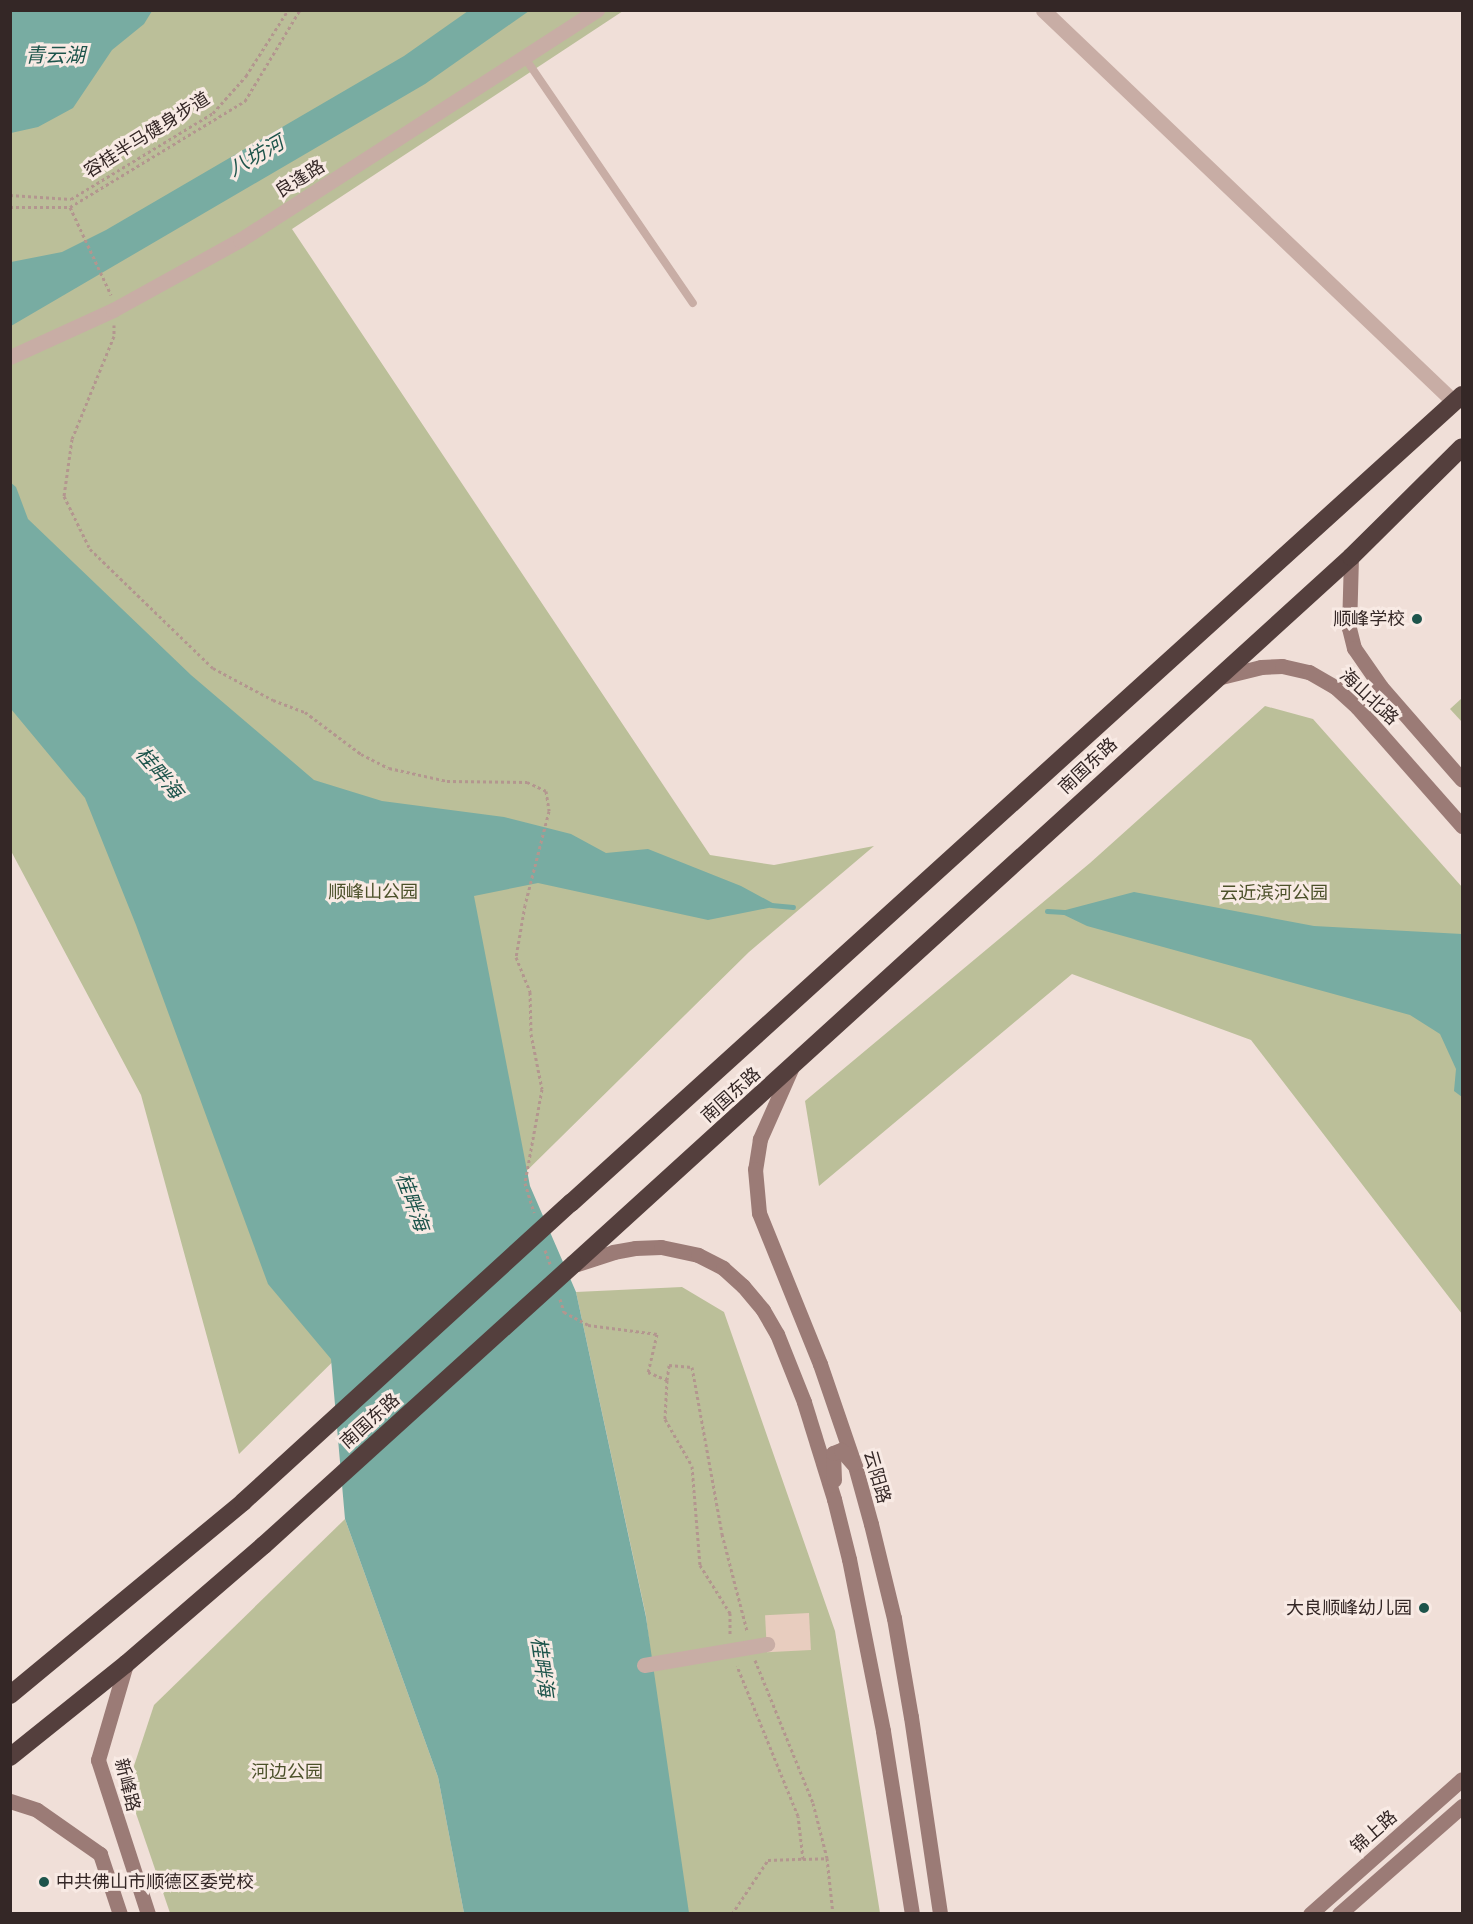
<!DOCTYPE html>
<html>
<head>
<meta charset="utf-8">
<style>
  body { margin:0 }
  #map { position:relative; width:1473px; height:1924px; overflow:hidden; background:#f0dfd8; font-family:Poppins,"Noto Sans SC",sans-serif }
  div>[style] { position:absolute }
  .green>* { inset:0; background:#bbbf99 }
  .plaza>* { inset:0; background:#e8cdbf; transform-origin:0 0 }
  .water>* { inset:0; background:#78aca2 }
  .stream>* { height:5px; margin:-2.5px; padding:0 2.5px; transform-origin:2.5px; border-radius:2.5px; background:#78aca2 }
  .path>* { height:3px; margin-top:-1.5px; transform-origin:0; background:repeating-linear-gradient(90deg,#b3968f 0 3px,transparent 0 6px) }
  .lane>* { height:8px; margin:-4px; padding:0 4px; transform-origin:4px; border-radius:4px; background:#c8ada5 }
  .street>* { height:15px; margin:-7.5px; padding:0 7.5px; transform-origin:7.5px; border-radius:7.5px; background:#c8ada5 }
  .secondary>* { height:15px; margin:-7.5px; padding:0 7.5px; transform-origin:7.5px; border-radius:7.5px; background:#9b7b76 }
  .highway>* { height:18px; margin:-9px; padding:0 9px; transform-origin:9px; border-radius:9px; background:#543f3d }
  .highway-bridge>* { height:18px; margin:-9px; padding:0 9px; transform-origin:9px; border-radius:9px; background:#543f3d }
  .dots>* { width:16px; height:16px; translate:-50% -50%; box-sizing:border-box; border:3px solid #f8eae4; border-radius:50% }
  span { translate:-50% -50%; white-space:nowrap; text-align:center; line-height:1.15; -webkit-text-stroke:6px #f8eae4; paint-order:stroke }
  .street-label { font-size:18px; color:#342726 }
  .poi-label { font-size:18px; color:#342726 }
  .right { translate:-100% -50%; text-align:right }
  .left { translate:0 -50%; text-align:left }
  .park-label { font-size:18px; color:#4c512a }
  .water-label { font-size:20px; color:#1d544b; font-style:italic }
  .frame { position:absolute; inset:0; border:12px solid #342726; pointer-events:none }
</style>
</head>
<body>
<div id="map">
  <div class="green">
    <i style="clip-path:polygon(10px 11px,623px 11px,292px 229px,710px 855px,774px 865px,874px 846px,749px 952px,239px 1454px,141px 1095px,11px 851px)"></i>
    <i style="clip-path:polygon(1462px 698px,1462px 722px,1450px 709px)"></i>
    <i style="clip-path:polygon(1265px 706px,1313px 719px,1462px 887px,1462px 1314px,1251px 1040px,1072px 974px,819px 1186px,805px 1101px,1090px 863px)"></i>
    <i style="clip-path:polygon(682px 1287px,724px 1312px,835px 1631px,880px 1913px,681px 1913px,646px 1616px,576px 1292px)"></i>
    <i style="clip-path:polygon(345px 1519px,438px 1777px,464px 1913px,170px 1913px,127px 1787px,154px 1705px)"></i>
  </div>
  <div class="plaza">
    <i style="left:809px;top:1613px;width:37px;height:44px;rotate:87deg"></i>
  </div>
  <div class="water">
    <i style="clip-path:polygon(10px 11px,11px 10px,152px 11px,144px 24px,112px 50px,73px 108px,38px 127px,11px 133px)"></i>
    <i style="clip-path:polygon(468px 11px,529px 11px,425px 84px,11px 326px,11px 262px,62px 252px,106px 230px,404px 56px)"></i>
    <i style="clip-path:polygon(10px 482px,16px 487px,28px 519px,191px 675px,314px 780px,382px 801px,504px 817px,571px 834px,606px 853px,648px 849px,741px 886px,778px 906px,708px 920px,538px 883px,474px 896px,530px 1186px,576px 1292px,646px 1617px,689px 1913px,464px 1913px,438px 1777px,345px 1519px,331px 1359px,268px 1284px,136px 925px,85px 798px,11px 709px)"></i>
    <i style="clip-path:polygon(1134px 892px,1314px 926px,1462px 934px,1462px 1097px,1454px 1091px,1456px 1069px,1440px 1034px,1410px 1015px,1087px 926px,1058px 912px)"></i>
  </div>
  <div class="stream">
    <i style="left:771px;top:905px;width:22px;rotate:5deg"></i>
    <i style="left:1047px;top:911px;width:17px;rotate:3deg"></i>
  </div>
  <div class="path">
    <i style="left:10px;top:195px;width:61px;rotate:3.8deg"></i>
    <i style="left:71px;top:199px;width:166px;rotate:-31.2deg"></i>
    <i style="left:213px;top:113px;width:50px;rotate:-48.3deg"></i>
    <i style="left:246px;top:76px;width:78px;rotate:-57.5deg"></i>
    <i style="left:10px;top:207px;width:60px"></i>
    <i style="left:70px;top:207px;width:205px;rotate:-31.2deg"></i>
    <i style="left:245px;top:101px;width:106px;rotate:-58.9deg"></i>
    <i style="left:70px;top:207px;width:97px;rotate:65deg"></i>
    <i style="left:114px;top:325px;width:11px;rotate:90deg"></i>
    <i style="left:114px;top:336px;width:111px;rotate:112.2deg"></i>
    <i style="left:72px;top:439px;width:58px;rotate:98deg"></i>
    <i style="left:64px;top:496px;width:59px;rotate:63.9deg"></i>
    <i style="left:90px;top:549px;width:171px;rotate:44.1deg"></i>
    <i style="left:213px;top:668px;width:68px;rotate:28.1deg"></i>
    <i style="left:273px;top:700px;width:34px;rotate:21deg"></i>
    <i style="left:305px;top:712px;width:70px;rotate:36.9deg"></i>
    <i style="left:361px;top:754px;width:31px;rotate:27deg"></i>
    <i style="left:389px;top:768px;width:59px;rotate:12.6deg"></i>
    <i style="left:447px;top:781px;width:80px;rotate:0.7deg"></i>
    <i style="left:527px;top:782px;width:21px;rotate:25deg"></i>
    <i style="left:546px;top:791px;width:20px;rotate:81deg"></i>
    <i style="left:549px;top:811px;width:97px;rotate:104.3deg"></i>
    <i style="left:525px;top:905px;width:53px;rotate:99.8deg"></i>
    <i style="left:516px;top:957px;width:38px;rotate:68deg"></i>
    <i style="left:530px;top:992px;width:42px;rotate:88.6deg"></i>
    <i style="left:531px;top:1034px;width:56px;rotate:78.7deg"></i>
    <i style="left:542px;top:1089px;width:96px;rotate:100.3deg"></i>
    <i style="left:525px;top:1183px;width:31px;rotate:73deg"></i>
    <i style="left:545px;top:1250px;width:15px;rotate:70deg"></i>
    <i style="left:560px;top:1299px;width:14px;rotate:73deg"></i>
    <i style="left:564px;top:1312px;width:27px;rotate:28deg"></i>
    <i style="left:588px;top:1325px;width:70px;rotate:7.4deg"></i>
    <i style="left:657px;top:1334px;width:39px;rotate:103deg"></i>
    <i style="left:648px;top:1372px;width:21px;rotate:23deg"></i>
    <i style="left:667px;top:1380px;width:15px;rotate:-82deg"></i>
    <i style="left:669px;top:1365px;width:23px;rotate:5deg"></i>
    <i style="left:692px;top:1367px;width:170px;rotate:79.8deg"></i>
    <i style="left:722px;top:1534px;width:100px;rotate:75.5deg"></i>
    <i style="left:667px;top:1380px;width:39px;rotate:93deg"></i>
    <i style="left:665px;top:1419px;width:54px;rotate:60.1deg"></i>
    <i style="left:692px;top:1466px;width:99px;rotate:85.4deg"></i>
    <i style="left:700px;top:1565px;width:57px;rotate:58deg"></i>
    <i style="left:730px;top:1613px;width:23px;rotate:90deg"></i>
    <i style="left:755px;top:1660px;width:154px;rotate:67.9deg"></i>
    <i style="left:813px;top:1803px;width:57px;rotate:75.7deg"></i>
    <i style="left:827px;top:1858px;width:56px;rotate:83.9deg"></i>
    <i style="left:803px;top:1859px;width:24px;rotate:-2deg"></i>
    <i style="left:732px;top:1914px;width:65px;rotate:-56.3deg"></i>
    <i style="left:768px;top:1860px;width:35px;rotate:-2deg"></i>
    <i style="left:803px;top:1859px;width:43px;rotate:-96.6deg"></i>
    <i style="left:798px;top:1816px;width:162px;rotate:-112.1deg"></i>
  </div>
  <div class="lane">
    <i style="left:525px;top:58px;width:297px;rotate:55.6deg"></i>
  </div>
  <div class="street">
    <i style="left:1043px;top:10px;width:568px;rotate:43.64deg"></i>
    <i style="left:10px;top:357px;width:113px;rotate:-24.5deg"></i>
    <i style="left:113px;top:310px;width:145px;rotate:-28.9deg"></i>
    <i style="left:240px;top:240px;width:425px;rotate:-32.8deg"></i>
    <i style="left:644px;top:1665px;width:125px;rotate:-9.7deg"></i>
  </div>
  <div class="secondary">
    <i style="left:1351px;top:557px;width:71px;rotate:91.6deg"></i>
    <i style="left:1349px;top:628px;width:21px;rotate:76deg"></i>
    <i style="left:1354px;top:648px;width:47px;rotate:55.3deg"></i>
    <i style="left:1381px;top:687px;width:123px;rotate:48.9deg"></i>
    <i style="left:1217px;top:678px;width:45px;rotate:-14deg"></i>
    <i style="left:1261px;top:667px;width:21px;rotate:-3deg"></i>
    <i style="left:1282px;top:666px;width:28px;rotate:13deg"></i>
    <i style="left:1309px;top:672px;width:30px;rotate:30deg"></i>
    <i style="left:1335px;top:687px;width:30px;rotate:42deg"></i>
    <i style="left:1357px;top:707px;width:159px;rotate:48.6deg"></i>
    <i style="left:791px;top:1069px;width:77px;rotate:113.9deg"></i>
    <i style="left:760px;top:1139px;width:30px;rotate:99deg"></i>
    <i style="left:755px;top:1169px;width:44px;rotate:84.8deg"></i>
    <i style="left:759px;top:1213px;width:163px;rotate:68deg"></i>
    <i style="left:820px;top:1364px;width:108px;rotate:71.1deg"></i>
    <i style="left:855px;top:1466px;width:60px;rotate:74.6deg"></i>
    <i style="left:871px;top:1524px;width:97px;rotate:76.3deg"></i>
    <i style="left:894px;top:1618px;width:100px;rotate:80.3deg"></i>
    <i style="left:911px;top:1717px;width:199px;rotate:81.6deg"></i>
    <i style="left:577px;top:1264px;width:38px;rotate:-18deg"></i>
    <i style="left:613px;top:1252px;width:22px;rotate:-10deg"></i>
    <i style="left:635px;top:1248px;width:26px;rotate:-2deg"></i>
    <i style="left:661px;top:1247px;width:38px;rotate:12deg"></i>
    <i style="left:698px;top:1255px;width:28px;rotate:27deg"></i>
    <i style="left:723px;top:1268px;width:27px;rotate:42deg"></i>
    <i style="left:743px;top:1286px;width:31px;rotate:50deg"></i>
    <i style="left:763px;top:1310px;width:28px;rotate:60deg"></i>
    <i style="left:777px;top:1334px;width:73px;rotate:68.3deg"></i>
    <i style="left:804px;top:1402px;width:102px;rotate:72.8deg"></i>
    <i style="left:834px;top:1499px;width:62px;rotate:76deg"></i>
    <i style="left:849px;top:1559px;width:175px;rotate:78.8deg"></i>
    <i style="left:883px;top:1731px;width:185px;rotate:81deg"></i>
    <i style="left:834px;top:1480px;width:27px;rotate:-92deg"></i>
    <i style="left:833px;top:1453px;width:9px;rotate:-21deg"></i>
    <i style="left:841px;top:1450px;width:18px;rotate:49deg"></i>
    <i style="left:126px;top:1664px;width:100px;rotate:106.3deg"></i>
    <i style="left:98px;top:1760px;width:162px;rotate:72deg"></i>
    <i style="left:10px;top:1801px;width:28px;rotate:18deg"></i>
    <i style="left:37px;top:1810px;width:77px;rotate:34.9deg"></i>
    <i style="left:100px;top:1854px;width:63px;rotate:71.6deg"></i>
    <i style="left:1310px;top:1914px;width:203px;rotate:-41.6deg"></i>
    <i style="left:1339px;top:1914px;width:164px;rotate:-41.3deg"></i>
  </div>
  <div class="highway">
    <i style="left:571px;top:1203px;width:1203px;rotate:-42.2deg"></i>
    <i style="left:574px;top:1264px;width:1051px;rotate:-42.3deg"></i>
    <i style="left:1351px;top:557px;width:156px;rotate:-44.7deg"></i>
    <i style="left:10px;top:1695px;width:303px;rotate:-39.6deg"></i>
    <i style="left:10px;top:1757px;width:149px;rotate:-38.7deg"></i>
    <i style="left:126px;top:1664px;width:182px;rotate:-40.8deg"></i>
  </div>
  <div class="highway-bridge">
    <i style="left:243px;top:1502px;width:444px;rotate:-42.4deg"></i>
    <i style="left:264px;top:1545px;width:418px;rotate:-42.2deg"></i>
  </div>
  <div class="dots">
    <i style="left:1417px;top:619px;background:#1d544b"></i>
    <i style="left:1424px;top:1608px;background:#1d544b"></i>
    <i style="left:44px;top:1882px;background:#1d544b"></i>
  </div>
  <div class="street-label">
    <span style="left:147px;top:135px;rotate:-32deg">容桂半马健身步道</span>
    <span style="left:300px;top:179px;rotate:-32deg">良逢路</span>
    <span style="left:1369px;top:697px;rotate:43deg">海山北路</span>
    <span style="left:1088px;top:766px;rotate:-43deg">南国东路</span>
    <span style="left:731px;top:1095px;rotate:-42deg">南国东路</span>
    <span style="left:370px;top:1421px;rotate:-42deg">南国东路</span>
    <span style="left:877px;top:1477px;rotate:74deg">云阳路</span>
    <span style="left:127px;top:1785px;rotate:76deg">新峰路</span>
    <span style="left:1374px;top:1832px;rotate:-41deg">锦上路</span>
  </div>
  <div class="poi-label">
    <span class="right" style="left:1405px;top:619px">顺峰学校</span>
    <span class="right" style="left:1412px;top:1608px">大良顺峰幼儿园</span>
    <span class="left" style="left:56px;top:1882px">中共佛山市顺德区委党校</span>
  </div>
  <div class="park-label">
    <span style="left:373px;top:892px">顺峰山公园</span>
    <span style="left:1274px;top:893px">云近滨河公园</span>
    <span style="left:287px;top:1772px">河边公园</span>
  </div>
  <div class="water-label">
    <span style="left:55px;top:55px">青云湖</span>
    <span style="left:256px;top:156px;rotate:-30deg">八坊河</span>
    <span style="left:159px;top:773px;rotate:50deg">桂畔海</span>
    <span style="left:412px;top:1202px;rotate:70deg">桂畔海</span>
    <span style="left:542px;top:1667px;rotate:82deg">桂畔海</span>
  </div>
  <div class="frame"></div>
</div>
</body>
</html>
